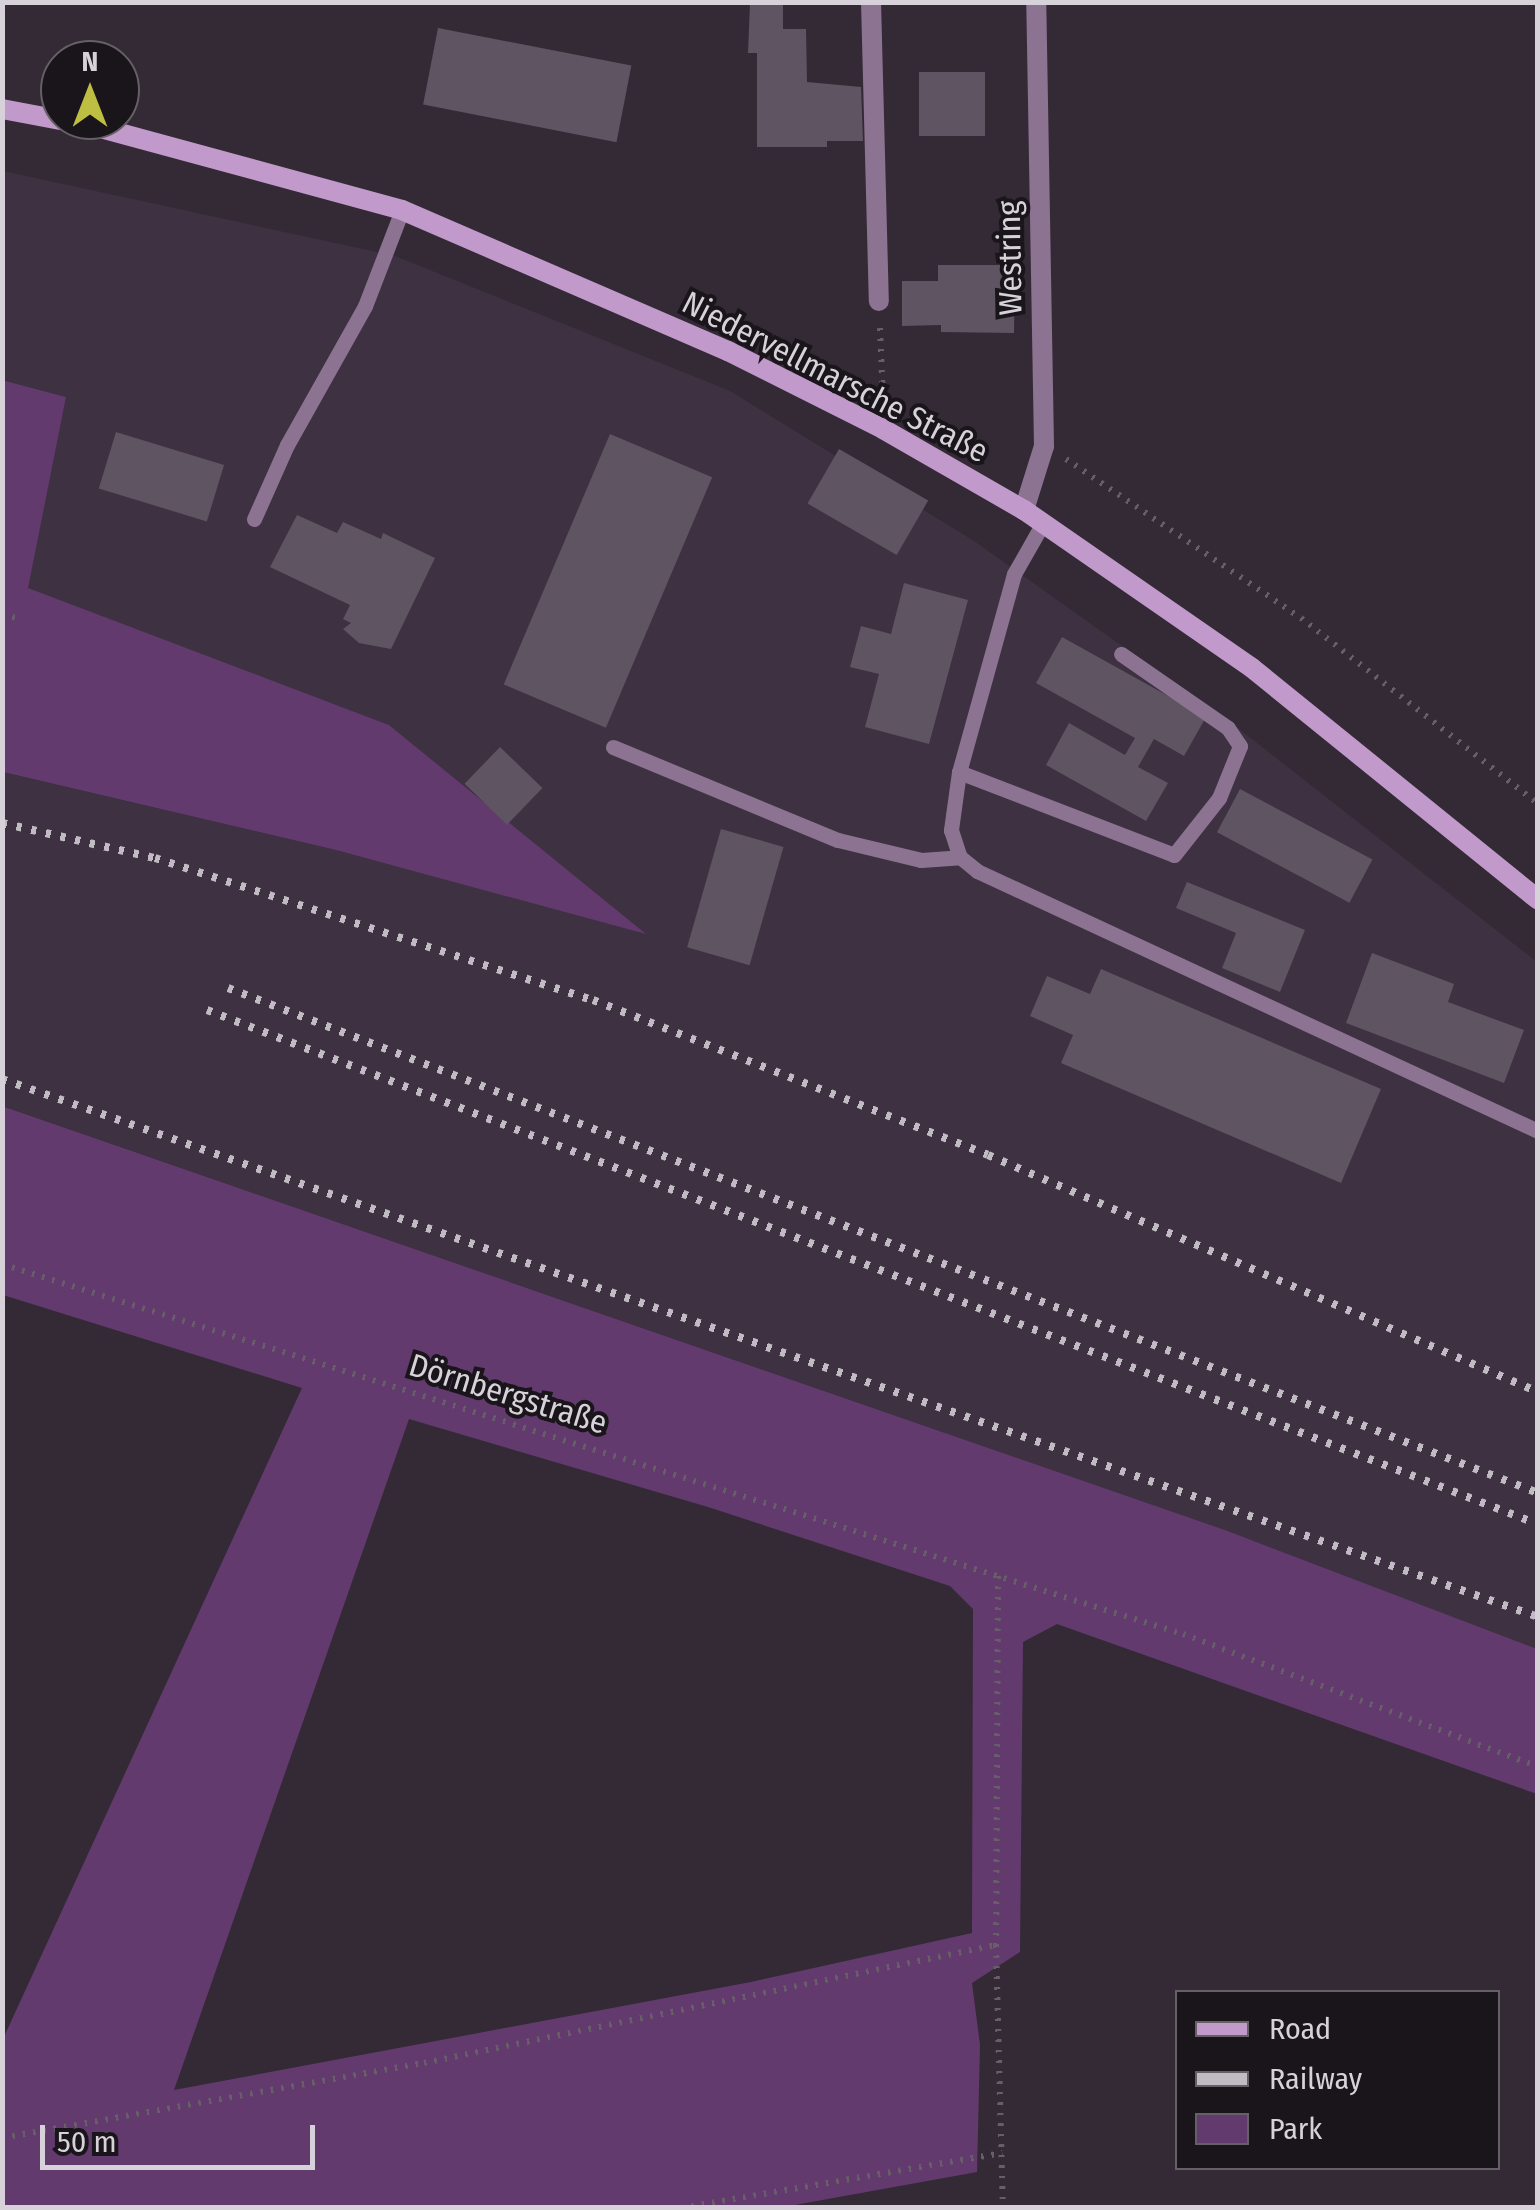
<!DOCTYPE html>
<html>
<head>
<meta charset="utf-8">
<style>
  body { margin:0 }
  #map { position:relative; width:1540px; height:2210px; overflow:hidden; background:#342a36; font-family:"Fira Sans Condensed",sans-serif }
  div>[style] { position:absolute }
  .built>* { inset:0; background:#3e3142 }
  .green>* { inset:0; background:#633a6e }
  .building>* { inset:0; background:#5f5461; transform-origin:0 0 }
  .path>* { height:6px; margin-top:-3px; transform-origin:0; background:repeating-linear-gradient(90deg,#675e69 0 2.5px,transparent 0 10.5px) }
  .lane>* { height:15px; margin:-7.5px; padding:0 7.5px; transform-origin:7.5px; border-radius:7.5px; background:#8c7392 }
  .street>* { height:20px; margin:-10px; padding:0 10px; transform-origin:10px; border-radius:10px; background:#8c7392 }
  .secondary>* { height:20px; margin:-10px; padding:0 10px; transform-origin:10px; border-radius:10px; background:#c19acb }
  .rail>* { height:8px; margin-top:-4px; transform-origin:0; background:repeating-linear-gradient(90deg,#c1bbc3 0 5px,transparent 0 15px) }
  span { translate:-50% -50%; white-space:nowrap; text-align:center; line-height:1.15; -webkit-text-stroke:8px #19151a; paint-order:stroke }
  .street-label { font-size:32px; color:#d7d1d9 }
  .frame { position:absolute; inset:0; border:5px solid #d7d1d9; pointer-events:none }
  .legend { position:absolute; left:1175px; top:1990px; width:325px; height:180px; box-sizing:border-box; background:#19151a; border:2px solid #656066; margin:0; padding:12px 18px; list-style:none; font-size:30px; color:#d7d1d9 }
  .legend li { display:flex; align-items:center; gap:20px; height:50px }
  .legend b { width:50px; border:2px solid #656066 }
  .north { position:absolute; left:40px; top:40px; width:100px; height:100px; box-sizing:border-box; background:#19151a; border:2px solid #656066; border-radius:50%; rotate:0deg; font-size:28px; font-weight:700; line-height:40px; text-align:center; color:#d7d1d9 }
  .north::after { content:''; display:block; margin:auto; width:35px; height:45px; background:#bebe42; clip-path:polygon(50% 0,100% 100%,50% 72%,0 100%) }
  .scale { position:absolute; left:40px; top:2125px; width:275px; height:45px; box-sizing:border-box; border:5px solid #d7d1d9; border-top:0; padding-left:12px; font-size:30px; line-height:35px; white-space:nowrap; color:#d7d1d9; -webkit-text-stroke:8px #19151a; paint-order:stroke }
</style>
</head>
<body>
<div id="map">
  <div class="built">
    <i style="clip-path:polygon(3px 171px,395px 256px,730px 391px,974px 541px,1239px 729px,1537px 962px,1537px 1649px,1225px 1530px,3px 1106px,2px 772px,336px 850px,643px 932px,389px 725px,27px 588px,66px 397px,3px 380px)"></i>
  </div>
  <div class="green">
    <i style="clip-path:polygon(2px 380px,66px 397px,28px 588px,389px 725px,646px 934px,336px 850px,3px 772px)"></i>
    <i style="clip-path:polygon(evenodd,2px 1106px,1225px 1530px,1537px 1649px,1537px 1794px,1057px 1624px,1023px 1642px,1020px 1952px,972px 1983px,980px 2045px,977px 2172px,778px 2208px,3px 2207px,3px 2039px,302px 1388px,3px 1295px,2px 1106px,409px 1419px,708px 1507px,950px 1586px,973px 1609px,972px 1933px,751px 1982px,174px 2090px,409px 1419px)"></i>
  </div>
  <div class="building">
    <i style="clip-path:polygon(750px 3px,783px 3px,783px 29px,806px 29px,807px 82px,861px 87px,863px 141px,827px 141px,827px 147px,757px 147px,757px 53px,748px 53px)"></i>
    <i style="left:438px;top:28px;width:197px;height:78px;rotate:11deg"></i>
    <i style="left:919px;top:72px;width:66px;height:64px"></i>
    <i style="clip-path:polygon(938px 265px,1015px 265px,1014px 333px,941px 332px,941px 325px,902px 326px,902px 281px,938px 281px)"></i>
    <i style="left:116px;top:432px;width:113px;height:59px;rotate:17deg"></i>
    <i style="left:610px;top:434px;width:111px;height:272px;rotate:23deg"></i>
    <i style="left:839px;top:449px;width:103px;height:63px;rotate:30deg"></i>
    <i style="clip-path:polygon(297px 515px,337px 533px,343px 522px,381px 539px,383px 533px,435px 558px,391px 649px,359px 643px,343px 629px,351px 623px,343px 619px,350px 605px,270px 567px)"></i>
    <i style="clip-path:polygon(904px 583px,968px 600px,929px 744px,865px 727px,879px 674px,850px 667px,861px 626px,891px 634px)"></i>
    <i style="clip-path:polygon(1062px 637px,1206px 717px,1184px 756px,1154px 739px,1138px 767px,1168px 783px,1146px 821px,1046px 765px,1069px 723px,1125px 755px,1135px 738px,1036px 683px)"></i>
    <i style="left:500px;top:747px;width:59px;height:51px;rotate:44deg"></i>
    <i style="left:1240px;top:789px;width:150px;height:49px;rotate:28deg"></i>
    <i style="left:721px;top:829px;width:65px;height:123px;rotate:16deg"></i>
    <i style="clip-path:polygon(1187px 882px,1305px 930px,1280px 992px,1222px 968px,1236px 933px,1176px 908px)"></i>
    <i style="clip-path:polygon(1372px 953px,1454px 984px,1448px 1002px,1524px 1030px,1504px 1083px,1346px 1023px)"></i>
    <i style="clip-path:polygon(1101px 969px,1381px 1089px,1341px 1183px,1061px 1063px,1073px 1035px,1030px 1016px,1047px 976px,1090px 994px)"></i>
  </div>
  <div class="path">
    <i style="left:880px;top:328px;width:72px;rotate:87.6deg"></i>
    <i style="left:1066px;top:459px;width:284px;rotate:34.1deg"></i>
    <i style="left:1301px;top:618px;width:301px;rotate:38.1deg"></i>
    <i style="left:2px;top:615px;width:16px;rotate:11deg"></i>
    <i style="left:2px;top:1264px;width:1238px;rotate:17.4deg"></i>
    <i style="left:1183px;top:1634px;width:379px;rotate:20.5deg"></i>
    <i style="left:998px;top:1576px;width:369px;rotate:90.3deg"></i>
    <i style="left:996px;top:1945px;width:263px;rotate:88.5deg"></i>
    <i style="left:2px;top:2138px;width:429px;rotate:-10.1deg"></i>
    <i style="left:424px;top:2063px;width:584px;rotate:-11.66deg"></i>
    <i style="left:681px;top:2208px;width:326px;rotate:-9.7deg"></i>
  </div>
  <div class="lane">
    <i style="left:254px;top:519px;width:81px;rotate:-66deg"></i>
    <i style="left:287px;top:445px;width:159px;rotate:-60.7deg"></i>
    <i style="left:365px;top:306px;width:103px;rotate:-68.9deg"></i>
    <i style="left:1043px;top:523px;width:59px;rotate:119.6deg"></i>
    <i style="left:1014px;top:574px;width:205px;rotate:105.5deg"></i>
    <i style="left:959px;top:772px;width:59px;rotate:97.9deg"></i>
    <i style="left:951px;top:830px;width:28px;rotate:72deg"></i>
    <i style="left:960px;top:857px;width:22px;rotate:39deg"></i>
    <i style="left:977px;top:871px;width:618px;rotate:24.87deg"></i>
    <i style="left:613px;top:747px;width:243px;rotate:22.5deg"></i>
    <i style="left:838px;top:840px;width:85px;rotate:13.5deg"></i>
    <i style="left:921px;top:860px;width:39px;rotate:-4deg"></i>
    <i style="left:959px;top:772px;width:230px;rotate:21.1deg"></i>
    <i style="left:1174px;top:855px;width:73px;rotate:-51.7deg"></i>
    <i style="left:1219px;top:798px;width:56px;rotate:-68deg"></i>
    <i style="left:1240px;top:746px;width:22px;rotate:-124deg"></i>
    <i style="left:1228px;top:728px;width:130px;rotate:-145.3deg"></i>
  </div>
  <div class="street">
    <i style="left:871px;top:2px;width:299px;rotate:88.5deg"></i>
    <i style="left:1024px;top:510px;width:67px;rotate:-72.6deg"></i>
    <i style="left:1044px;top:446px;width:444px;rotate:-91deg"></i>
  </div>
  <div class="secondary">
    <i style="left:2px;top:109px;width:97px;rotate:10.7deg"></i>
    <i style="left:97px;top:127px;width:316px;rotate:15.2deg"></i>
    <i style="left:402px;top:210px;width:355px;rotate:23.4deg"></i>
    <i style="left:728px;top:351px;width:174px;rotate:26.7deg"></i>
    <i style="left:883px;top:429px;width:163px;rotate:29.9deg"></i>
    <i style="left:1024px;top:510px;width:277px;rotate:34.7deg"></i>
    <i style="left:1252px;top:668px;width:368px;rotate:39deg"></i>
  </div>
  <div class="rail">
    <i style="left:2px;top:823px;width:157px;rotate:12.9deg"></i>
    <i style="left:155px;top:858px;width:460px;rotate:18deg"></i>
    <i style="left:593px;top:1000px;width:424px;rotate:21.4deg"></i>
    <i style="left:988px;top:1155px;width:599px;rotate:23.31deg"></i>
    <i style="left:228px;top:988px;width:1404px;rotate:21.08deg"></i>
    <i style="left:207px;top:1010px;width:1427px;rotate:21.12deg"></i>
    <i style="left:2px;top:1079px;width:1627px;rotate:19.3deg"></i>
  </div>
  <div class="street-label">
    <span style="left:1010px;top:258px;rotate:-91deg">Westring</span>
    <span style="left:835px;top:377px;rotate:27deg">Niedervellmarsche Straße</span>
    <span style="left:508px;top:1394px;rotate:17deg">Dörnbergstraße</span>
  </div>
  <div class="frame"></div>
  <ul class="legend">
  <li><b style="height:12px;background:#c19acb"></b>Road</li>
  <li><b style="height:12px;background:#c1bbc3"></b>Railway</li>
  <li><b style="height:28px;background:#633a6e"></b>Park</li>
  </ul>
  <div class="north">N</div>
  <div class="scale">50 m</div>
</div>
</body>
</html>
